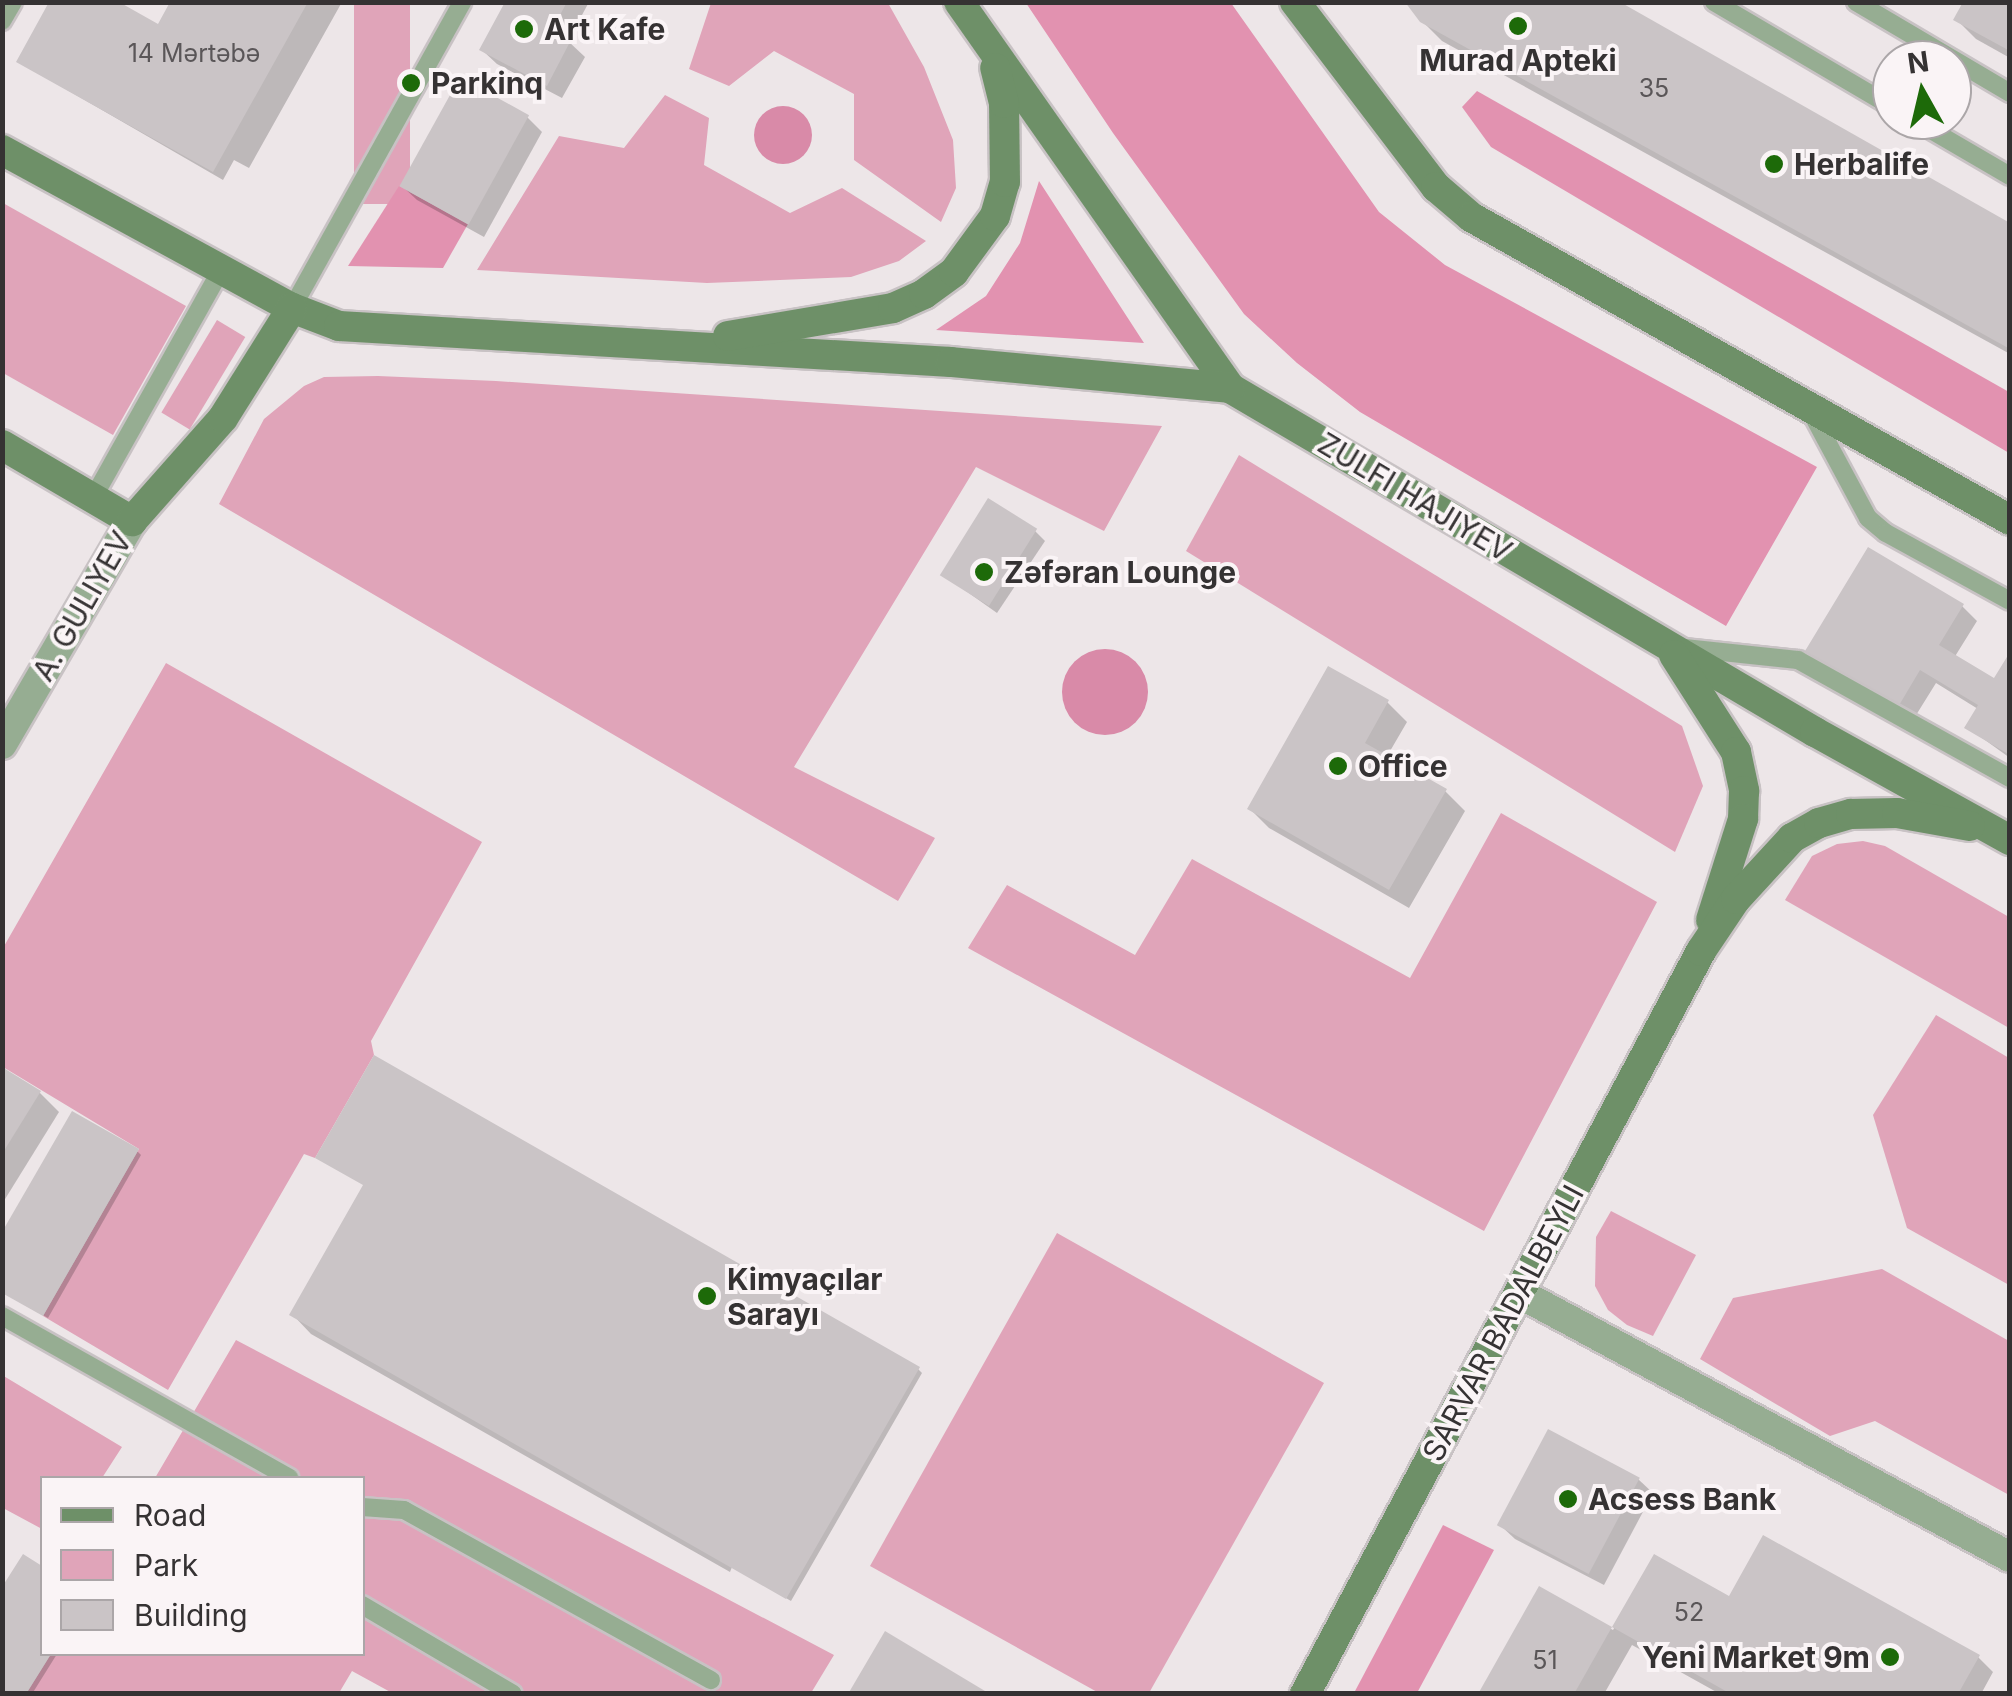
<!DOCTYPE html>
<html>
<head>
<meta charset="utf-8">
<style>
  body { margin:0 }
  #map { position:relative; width:2012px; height:1696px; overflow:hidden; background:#ede6e8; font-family:Inter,sans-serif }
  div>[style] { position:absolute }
  .green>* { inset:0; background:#e0a4b9; transform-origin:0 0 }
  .forest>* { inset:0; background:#e292b0 }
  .water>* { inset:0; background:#d98aa8 }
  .round { border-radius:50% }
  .shadow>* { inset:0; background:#0003 }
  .building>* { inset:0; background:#cac4c6; transform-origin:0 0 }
  .roads { filter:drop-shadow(2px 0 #c8c2c4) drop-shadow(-2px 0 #c8c2c4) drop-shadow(0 2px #c8c2c4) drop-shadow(0 -2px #c8c2c4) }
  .lane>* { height:18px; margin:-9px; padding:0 9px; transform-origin:9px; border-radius:9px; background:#96ad92 }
  .street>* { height:30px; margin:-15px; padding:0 15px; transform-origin:15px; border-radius:15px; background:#96ad92 }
  .secondary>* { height:30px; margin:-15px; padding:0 15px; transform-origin:15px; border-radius:15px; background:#6e9068 }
  .dots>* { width:28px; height:28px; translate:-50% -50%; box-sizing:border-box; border:5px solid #faf4f6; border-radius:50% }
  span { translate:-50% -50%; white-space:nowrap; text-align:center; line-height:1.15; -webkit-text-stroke:8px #faf4f6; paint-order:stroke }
  .number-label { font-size:25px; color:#5a5658 }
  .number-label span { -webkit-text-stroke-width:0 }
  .poi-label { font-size:30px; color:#353233; font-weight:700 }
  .left { translate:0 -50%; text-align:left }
  .right { translate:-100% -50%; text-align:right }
  .street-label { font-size:30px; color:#353233 }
  .frame { position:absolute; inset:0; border:5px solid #353233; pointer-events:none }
  .legend { position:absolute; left:40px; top:1476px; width:325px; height:180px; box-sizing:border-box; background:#faf4f6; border:2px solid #aba6a8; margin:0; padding:12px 18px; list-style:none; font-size:30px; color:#353233 }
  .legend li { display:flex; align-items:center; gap:20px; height:50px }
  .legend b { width:50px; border:2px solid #aba6a8 }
  .north { position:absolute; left:1872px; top:40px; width:100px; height:100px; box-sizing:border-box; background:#faf4f6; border:2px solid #aba6a8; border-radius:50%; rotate:352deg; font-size:28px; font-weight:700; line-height:40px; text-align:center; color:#353233 }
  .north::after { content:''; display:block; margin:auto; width:35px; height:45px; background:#1d6a09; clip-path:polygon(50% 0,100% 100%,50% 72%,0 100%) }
</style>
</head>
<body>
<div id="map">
  <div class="green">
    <i style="left:354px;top:3px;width:56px;height:201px"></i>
    <i style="clip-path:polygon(711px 3px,888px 3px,924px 67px,953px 140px,956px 188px,941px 222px,854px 160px,854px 94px,774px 51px,729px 86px,689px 69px)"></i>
    <i style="clip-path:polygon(665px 95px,709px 118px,704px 165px,790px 213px,842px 188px,926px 241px,899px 261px,851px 277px,707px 283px,477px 270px,559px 136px,624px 148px)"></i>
    <i style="clip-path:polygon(3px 203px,186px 306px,113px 435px,3px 373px)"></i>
    <i style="left:217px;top:320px;width:33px;height:108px;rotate:31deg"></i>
    <i style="clip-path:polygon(378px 376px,496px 381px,1162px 426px,1104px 531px,976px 467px,794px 767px,935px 838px,898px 901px,219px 504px,264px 419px,304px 386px,324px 377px)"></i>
    <i style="clip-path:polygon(1239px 455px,1682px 726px,1703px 786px,1675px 852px,1186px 551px)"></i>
    <i style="clip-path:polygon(166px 663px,482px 842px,371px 1041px,374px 1055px,315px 1158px,304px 1154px,168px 1390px,43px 1316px,139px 1149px,3px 1067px,3px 948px)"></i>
    <i style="clip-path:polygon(1501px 813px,1657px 902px,1484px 1231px,968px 948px,1007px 885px,1135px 955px,1192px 859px,1410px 978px)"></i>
    <i style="clip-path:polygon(1863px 841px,1885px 846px,2009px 917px,2009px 1028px,1785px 900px,1812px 856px,1837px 844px)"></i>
    <i style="clip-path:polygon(1936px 1015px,2009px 1058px,2009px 1285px,1907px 1228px,1873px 1115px)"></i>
    <i style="clip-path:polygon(1611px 1211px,1696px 1255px,1653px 1336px,1627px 1325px,1608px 1310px,1595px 1286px,1596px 1237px)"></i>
    <i style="clip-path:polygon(1057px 1233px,1324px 1383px,1149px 1693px,1099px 1693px,870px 1566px)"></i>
    <i style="clip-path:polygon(1882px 1269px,2009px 1341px,2009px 1495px,1875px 1421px,1830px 1436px,1700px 1359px,1733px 1298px)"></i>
    <i style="clip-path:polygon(236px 1340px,834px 1655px,811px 1693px,394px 1694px,352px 1671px,339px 1693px,26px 1694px,51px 1654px,362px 1654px,362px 1478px,155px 1478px)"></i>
    <i style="clip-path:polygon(2px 1375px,122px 1447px,102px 1478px,42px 1478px,42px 1529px,3px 1508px)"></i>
  </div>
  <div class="forest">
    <i style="clip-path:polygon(1026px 3px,1231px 3px,1379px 212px,1445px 265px,1817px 467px,1726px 626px,1360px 412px,1297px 363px,1244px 314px,1113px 133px)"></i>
    <i style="clip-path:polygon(1477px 91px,2009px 392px,2009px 453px,1491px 147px,1462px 107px)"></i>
    <i style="clip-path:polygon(1039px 181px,1144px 343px,936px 330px,986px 296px,1020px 243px)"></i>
    <i style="clip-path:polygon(399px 186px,468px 224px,443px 268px,348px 266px)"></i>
    <i style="clip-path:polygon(1443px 1525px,1494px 1550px,1417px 1693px,1354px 1693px)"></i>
  </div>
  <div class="water">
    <i class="round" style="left:754px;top:106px;width:58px;height:58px"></i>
    <i class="round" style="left:1062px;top:649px;width:86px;height:86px"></i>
  </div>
  <div class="shadow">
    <i style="clip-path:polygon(173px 2px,342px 2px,249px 168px,234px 160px,223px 180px,19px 62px,158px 28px)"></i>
    <i style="clip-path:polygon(508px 2px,589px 2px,568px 41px,585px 57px,562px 98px,497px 64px,482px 50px)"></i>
    <i style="clip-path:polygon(2010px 2px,2010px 58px,1976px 39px,1956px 19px)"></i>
    <i style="clip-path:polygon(1422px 21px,2010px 225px,2010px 354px,1442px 41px)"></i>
    <i style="clip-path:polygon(527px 117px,542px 132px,484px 237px,417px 200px,402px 186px)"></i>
    <i style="clip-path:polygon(1035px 531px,1045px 541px,997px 613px,942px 574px)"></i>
    <i style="clip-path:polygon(1962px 606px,1977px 621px,1954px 658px,1995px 682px,2010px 657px,2010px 758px,1967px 727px,1978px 709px,1936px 683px,1913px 720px,1823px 665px,1808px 651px)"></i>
    <i style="clip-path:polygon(1387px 702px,1407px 722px,1386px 758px,1445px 791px,1465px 811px,1409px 908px,1269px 828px,1250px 809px)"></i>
    <i style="clip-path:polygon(2px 1070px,40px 1093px,59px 1112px,2px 1204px)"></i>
    <i style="clip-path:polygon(137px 1151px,141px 1155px,48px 1318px,2px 1292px)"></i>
    <i style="clip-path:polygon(292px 1314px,918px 1369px,922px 1373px,791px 1601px,732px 1567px,730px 1572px,311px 1334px)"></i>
    <i style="clip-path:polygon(1638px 1479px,1653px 1493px,1604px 1585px,1515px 1539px,1500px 1525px)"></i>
    <i style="clip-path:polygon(24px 1557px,42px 1569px,42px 1654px,57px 1654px,32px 1694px,2px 1694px)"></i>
    <i style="clip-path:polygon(1655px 1557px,1730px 1599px,1978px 1657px,1993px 1672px,1981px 1694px,1720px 1694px,1632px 1645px,1604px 1694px,1481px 1694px,1540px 1590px,1613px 1630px)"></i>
  </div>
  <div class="building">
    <i style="clip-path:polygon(49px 2px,119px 2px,158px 24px,170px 2px,308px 2px,213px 172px,16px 62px)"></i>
    <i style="clip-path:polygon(505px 2px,567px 2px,552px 30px,571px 40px,547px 86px,479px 50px)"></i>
    <i style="clip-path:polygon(1405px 2px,1620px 2px,2010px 223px,2010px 349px,1420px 22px)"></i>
    <i style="clip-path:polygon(1963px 2px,2010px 2px,2010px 51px,1953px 20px)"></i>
    <i style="left:460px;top:77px;width:79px;height:125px;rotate:29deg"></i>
    <i style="left:988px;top:498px;width:58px;height:91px;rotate:32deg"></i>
    <i style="clip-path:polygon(1868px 547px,1964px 604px,1939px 645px,1994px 678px,2010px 652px,2010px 755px,1964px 728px,1978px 705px,1920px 670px,1898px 707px,1805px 651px)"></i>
    <i style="clip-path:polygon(1328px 666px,1389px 700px,1365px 743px,1447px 789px,1389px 890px,1247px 809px)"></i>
    <i style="clip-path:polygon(374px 1055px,920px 1367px,786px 1599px,289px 1315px,363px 1185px,315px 1158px)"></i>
    <i style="clip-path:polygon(2px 1067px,41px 1091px,2px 1154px)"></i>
    <i style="clip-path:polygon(72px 1111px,139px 1149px,43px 1316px,2px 1293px,2px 1232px)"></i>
    <i style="left:1548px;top:1429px;width:104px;height:109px;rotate:28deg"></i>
    <i style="clip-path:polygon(1763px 1535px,1980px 1655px,1958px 1694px,1731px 1694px,1612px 1627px,1654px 1554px,1729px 1596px)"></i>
    <i style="clip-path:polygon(23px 1554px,42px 1566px,42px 1654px,51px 1654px,26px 1694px,2px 1694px,2px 1587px)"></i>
    <i style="clip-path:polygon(1539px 1586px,1612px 1627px,1574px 1694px,1478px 1694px)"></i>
    <i style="clip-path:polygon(885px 1631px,990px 1694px,848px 1694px)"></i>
  </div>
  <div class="roads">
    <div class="lane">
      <i style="left:1714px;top:2px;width:207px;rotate:30.5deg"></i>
      <i style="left:1856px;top:2px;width:179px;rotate:30.6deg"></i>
      <i style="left:2px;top:21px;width:22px;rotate:-60deg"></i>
      <i style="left:1914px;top:120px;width:111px;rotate:30.3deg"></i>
      <i style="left:292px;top:308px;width:350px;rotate:-60.9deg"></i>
      <i style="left:1811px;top:412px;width:120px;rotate:61.7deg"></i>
      <i style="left:1868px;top:518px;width:23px;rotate:40deg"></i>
      <i style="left:1886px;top:533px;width:141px;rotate:28.7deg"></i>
      <i style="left:93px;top:498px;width:261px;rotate:-60.7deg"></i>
      <i style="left:1684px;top:648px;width:115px;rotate:6deg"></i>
      <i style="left:1798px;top:660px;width:243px;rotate:29.1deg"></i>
      <i style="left:2px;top:1316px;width:330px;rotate:29.4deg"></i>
      <i style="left:362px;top:1507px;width:42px;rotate:4.1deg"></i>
      <i style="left:404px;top:1510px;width:351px;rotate:29deg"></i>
      <i style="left:362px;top:1605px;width:175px;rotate:30.5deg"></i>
    </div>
    <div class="street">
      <i style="left:2px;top:744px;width:258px;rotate:-59.8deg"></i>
      <i style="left:1519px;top:1293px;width:557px;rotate:28.27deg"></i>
    </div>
    <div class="secondary">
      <i style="left:959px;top:2px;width:472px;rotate:54.9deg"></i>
      <i style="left:1230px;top:388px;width:679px;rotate:30.46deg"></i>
      <i style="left:1815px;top:732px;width:223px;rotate:29deg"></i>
      <i style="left:1295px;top:2px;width:233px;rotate:52.7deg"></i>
      <i style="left:1436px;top:187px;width:46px;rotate:40.6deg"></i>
      <i style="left:1471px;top:217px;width:618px;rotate:29.34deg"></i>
      <i style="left:2px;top:150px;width:330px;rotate:28.6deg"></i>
      <i style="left:292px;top:308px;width:50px;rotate:21deg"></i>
      <i style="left:339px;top:326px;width:613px;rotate:3.37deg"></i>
      <i style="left:951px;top:362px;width:280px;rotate:5.3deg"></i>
      <i style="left:728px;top:336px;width:167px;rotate:-9.6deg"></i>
      <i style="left:893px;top:308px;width:34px;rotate:-24deg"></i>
      <i style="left:924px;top:294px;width:37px;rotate:-36deg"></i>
      <i style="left:954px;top:272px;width:69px;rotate:-53.8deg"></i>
      <i style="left:995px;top:216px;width:35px;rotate:-74deg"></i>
      <i style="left:1005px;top:182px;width:79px;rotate:-90.7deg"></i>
      <i style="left:1004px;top:103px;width:36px;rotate:-104deg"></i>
      <i style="left:2px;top:445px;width:151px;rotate:30.3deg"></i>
      <i style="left:132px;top:521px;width:137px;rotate:-48.5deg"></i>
      <i style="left:223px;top:418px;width:130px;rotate:-57.9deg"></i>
      <i style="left:1674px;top:655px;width:115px;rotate:57.4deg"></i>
      <i style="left:1736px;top:752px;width:40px;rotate:78deg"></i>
      <i style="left:1744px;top:791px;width:28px;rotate:92deg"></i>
      <i style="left:1743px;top:819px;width:106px;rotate:107.6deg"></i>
      <i style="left:1305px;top:1694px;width:842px;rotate:-61.94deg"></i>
      <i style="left:1701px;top:951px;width:63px;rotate:-56.1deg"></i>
      <i style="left:1736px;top:899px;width:83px;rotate:-47.4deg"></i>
      <i style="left:1792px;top:838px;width:31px;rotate:-29deg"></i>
      <i style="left:1819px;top:823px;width:33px;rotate:-16deg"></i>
      <i style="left:1851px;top:814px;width:46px;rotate:-1.2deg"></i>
      <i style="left:1897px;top:813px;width:74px;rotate:10.1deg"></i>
    </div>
  </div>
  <div class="dots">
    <i style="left:1518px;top:26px;background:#1d6a09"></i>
    <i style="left:524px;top:29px;background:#1d6a09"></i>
    <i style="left:411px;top:83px;background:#1d6a09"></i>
    <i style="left:1774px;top:164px;background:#1d6a09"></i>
    <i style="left:984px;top:572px;background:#1d6a09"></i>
    <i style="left:1338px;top:766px;background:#1d6a09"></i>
    <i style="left:707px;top:1296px;background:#1d6a09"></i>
    <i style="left:1568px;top:1499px;background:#1d6a09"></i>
    <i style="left:1890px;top:1657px;background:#1d6a09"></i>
  </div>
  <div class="number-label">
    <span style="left:194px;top:53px">14 Mərtəbә</span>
    <span style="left:1654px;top:88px">35</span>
    <span style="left:1689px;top:1612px">52</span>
    <span style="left:1545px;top:1660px">51</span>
  </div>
  <div class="poi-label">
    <span class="left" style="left:544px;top:29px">Art Kafe</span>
    <span style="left:1518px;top:60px">Murad Apteki</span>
    <span class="left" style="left:431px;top:83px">Parkinq</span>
    <span class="left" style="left:1794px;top:164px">Herbalife</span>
    <span class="left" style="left:1004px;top:572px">Zәfәran Lounge</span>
    <span class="left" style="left:1358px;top:766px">Office</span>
    <span class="left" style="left:727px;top:1296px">Kimyaçılar<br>Sarayı</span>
    <span class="left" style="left:1588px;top:1499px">Acsess Bank</span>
    <span class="right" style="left:1870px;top:1657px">Yeni Market 9m</span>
  </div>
  <div class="street-label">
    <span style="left:1415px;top:497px;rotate:31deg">ZULFI HAJIYEV</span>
    <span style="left:82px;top:606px;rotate:-60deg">A. GULIYEV</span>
    <span style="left:1503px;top:1323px;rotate:-62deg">SARVAR BADALBEYLI</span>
  </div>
  <div class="frame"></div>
  <ul class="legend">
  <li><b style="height:12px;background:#6e9068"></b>Road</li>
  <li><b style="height:28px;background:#e0a4b9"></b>Park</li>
  <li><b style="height:28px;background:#cac4c6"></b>Building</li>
  </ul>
  <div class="north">N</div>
</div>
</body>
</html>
